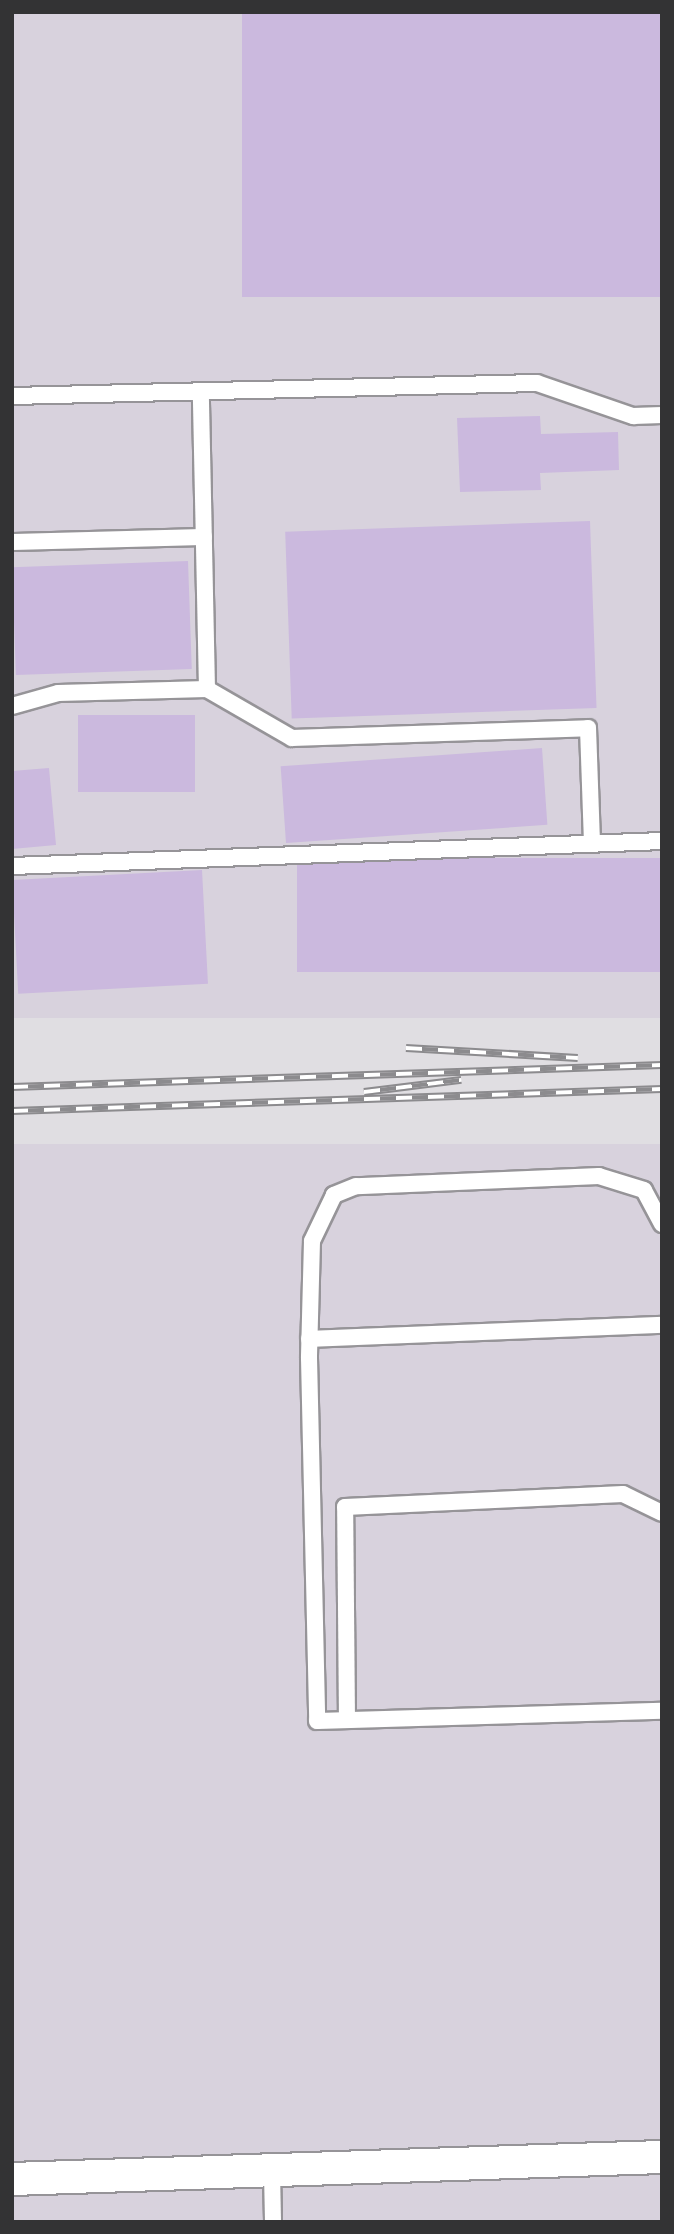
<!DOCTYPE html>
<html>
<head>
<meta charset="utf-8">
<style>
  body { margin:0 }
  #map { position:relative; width:674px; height:2234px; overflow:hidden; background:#e0dee2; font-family:"DM Sans",sans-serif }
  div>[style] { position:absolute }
  .built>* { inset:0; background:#d8d2dd; transform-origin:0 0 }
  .building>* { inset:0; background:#cbb9de; transform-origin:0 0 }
  .roads { filter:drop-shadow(2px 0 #969498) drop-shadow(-2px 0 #969498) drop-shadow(0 2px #969498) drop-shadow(0 -2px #969498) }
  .service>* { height:16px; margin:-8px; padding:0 8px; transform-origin:8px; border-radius:8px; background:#fff }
  .minor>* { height:32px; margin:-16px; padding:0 16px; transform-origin:16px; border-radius:16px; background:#fff }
  .rail>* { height:8px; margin-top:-4px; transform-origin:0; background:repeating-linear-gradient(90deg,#fff 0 16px,#8c8b8e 0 32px); box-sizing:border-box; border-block:2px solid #8c8b8e }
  span { translate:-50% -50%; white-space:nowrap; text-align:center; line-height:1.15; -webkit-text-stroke:7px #fff; paint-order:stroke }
  .frame { position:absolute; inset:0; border:14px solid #333334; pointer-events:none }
</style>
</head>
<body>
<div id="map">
  <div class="built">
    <i style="left:12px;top:12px;width:650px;height:1006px"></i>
    <i style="left:662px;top:1144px;width:1078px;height:651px;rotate:90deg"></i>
  </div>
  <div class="building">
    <i style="left:242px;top:12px;width:420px;height:285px"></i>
    <i style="clip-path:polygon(540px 416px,541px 434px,618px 432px,619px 470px,540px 473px,541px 490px,460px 492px,457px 418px)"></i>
    <i style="left:590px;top:521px;width:187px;height:305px;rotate:88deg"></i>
    <i style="left:188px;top:561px;width:108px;height:176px;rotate:88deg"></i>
    <i style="left:78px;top:715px;width:117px;height:77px"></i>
    <i style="left:542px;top:748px;width:77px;height:262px;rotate:86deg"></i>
    <i style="clip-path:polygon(49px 768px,56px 845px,12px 849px,12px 771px)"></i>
    <i style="left:662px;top:858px;width:114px;height:365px;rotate:90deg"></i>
    <i style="left:202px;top:870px;width:114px;height:190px;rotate:87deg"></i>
  </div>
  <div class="roads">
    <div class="service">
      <i style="left:12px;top:396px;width:525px;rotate:-1.42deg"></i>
      <i style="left:537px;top:383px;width:102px;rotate:19deg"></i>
      <i style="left:633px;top:416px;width:29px;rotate:-2deg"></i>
      <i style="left:12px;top:542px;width:192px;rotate:-1.5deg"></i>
      <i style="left:207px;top:689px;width:98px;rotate:30deg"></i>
      <i style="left:292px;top:738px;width:296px;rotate:-1.9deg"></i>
      <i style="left:588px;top:728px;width:115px;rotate:88deg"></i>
      <i style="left:12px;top:706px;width:48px;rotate:-15.8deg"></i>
      <i style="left:58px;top:693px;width:149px;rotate:-1.5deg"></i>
      <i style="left:207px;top:689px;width:298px;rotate:-91.2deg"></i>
      <i style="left:12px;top:866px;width:650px;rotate:-2.2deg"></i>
      <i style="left:662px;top:1224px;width:38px;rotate:-118deg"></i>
      <i style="left:644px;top:1190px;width:47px;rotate:-162.7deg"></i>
      <i style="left:599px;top:1176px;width:243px;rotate:177.6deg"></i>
      <i style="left:356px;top:1186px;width:24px;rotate:158deg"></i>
      <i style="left:334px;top:1195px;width:51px;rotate:115.6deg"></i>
      <i style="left:312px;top:1241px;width:117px;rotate:91.5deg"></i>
      <i style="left:309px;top:1358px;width:363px;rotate:88.7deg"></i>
      <i style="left:317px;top:1721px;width:345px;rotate:-1.7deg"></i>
      <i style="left:309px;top:1339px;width:353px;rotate:-2.3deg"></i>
      <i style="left:347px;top:1720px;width:213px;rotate:-90.5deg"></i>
      <i style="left:345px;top:1507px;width:278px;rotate:-2.7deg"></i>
      <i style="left:623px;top:1494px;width:43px;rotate:26deg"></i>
      <i style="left:272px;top:2173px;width:49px;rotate:88.8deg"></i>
    </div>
    <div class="minor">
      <i style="left:12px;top:2179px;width:650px;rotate:-1.94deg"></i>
    </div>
  </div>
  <div class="rail">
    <i style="left:406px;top:1048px;width:172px;rotate:3.3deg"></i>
    <i style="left:12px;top:1087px;width:650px;rotate:-1.94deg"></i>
    <i style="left:364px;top:1092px;width:98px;rotate:-7.1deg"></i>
    <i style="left:12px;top:1111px;width:650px;rotate:-1.94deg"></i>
  </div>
  <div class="frame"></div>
</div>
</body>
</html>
